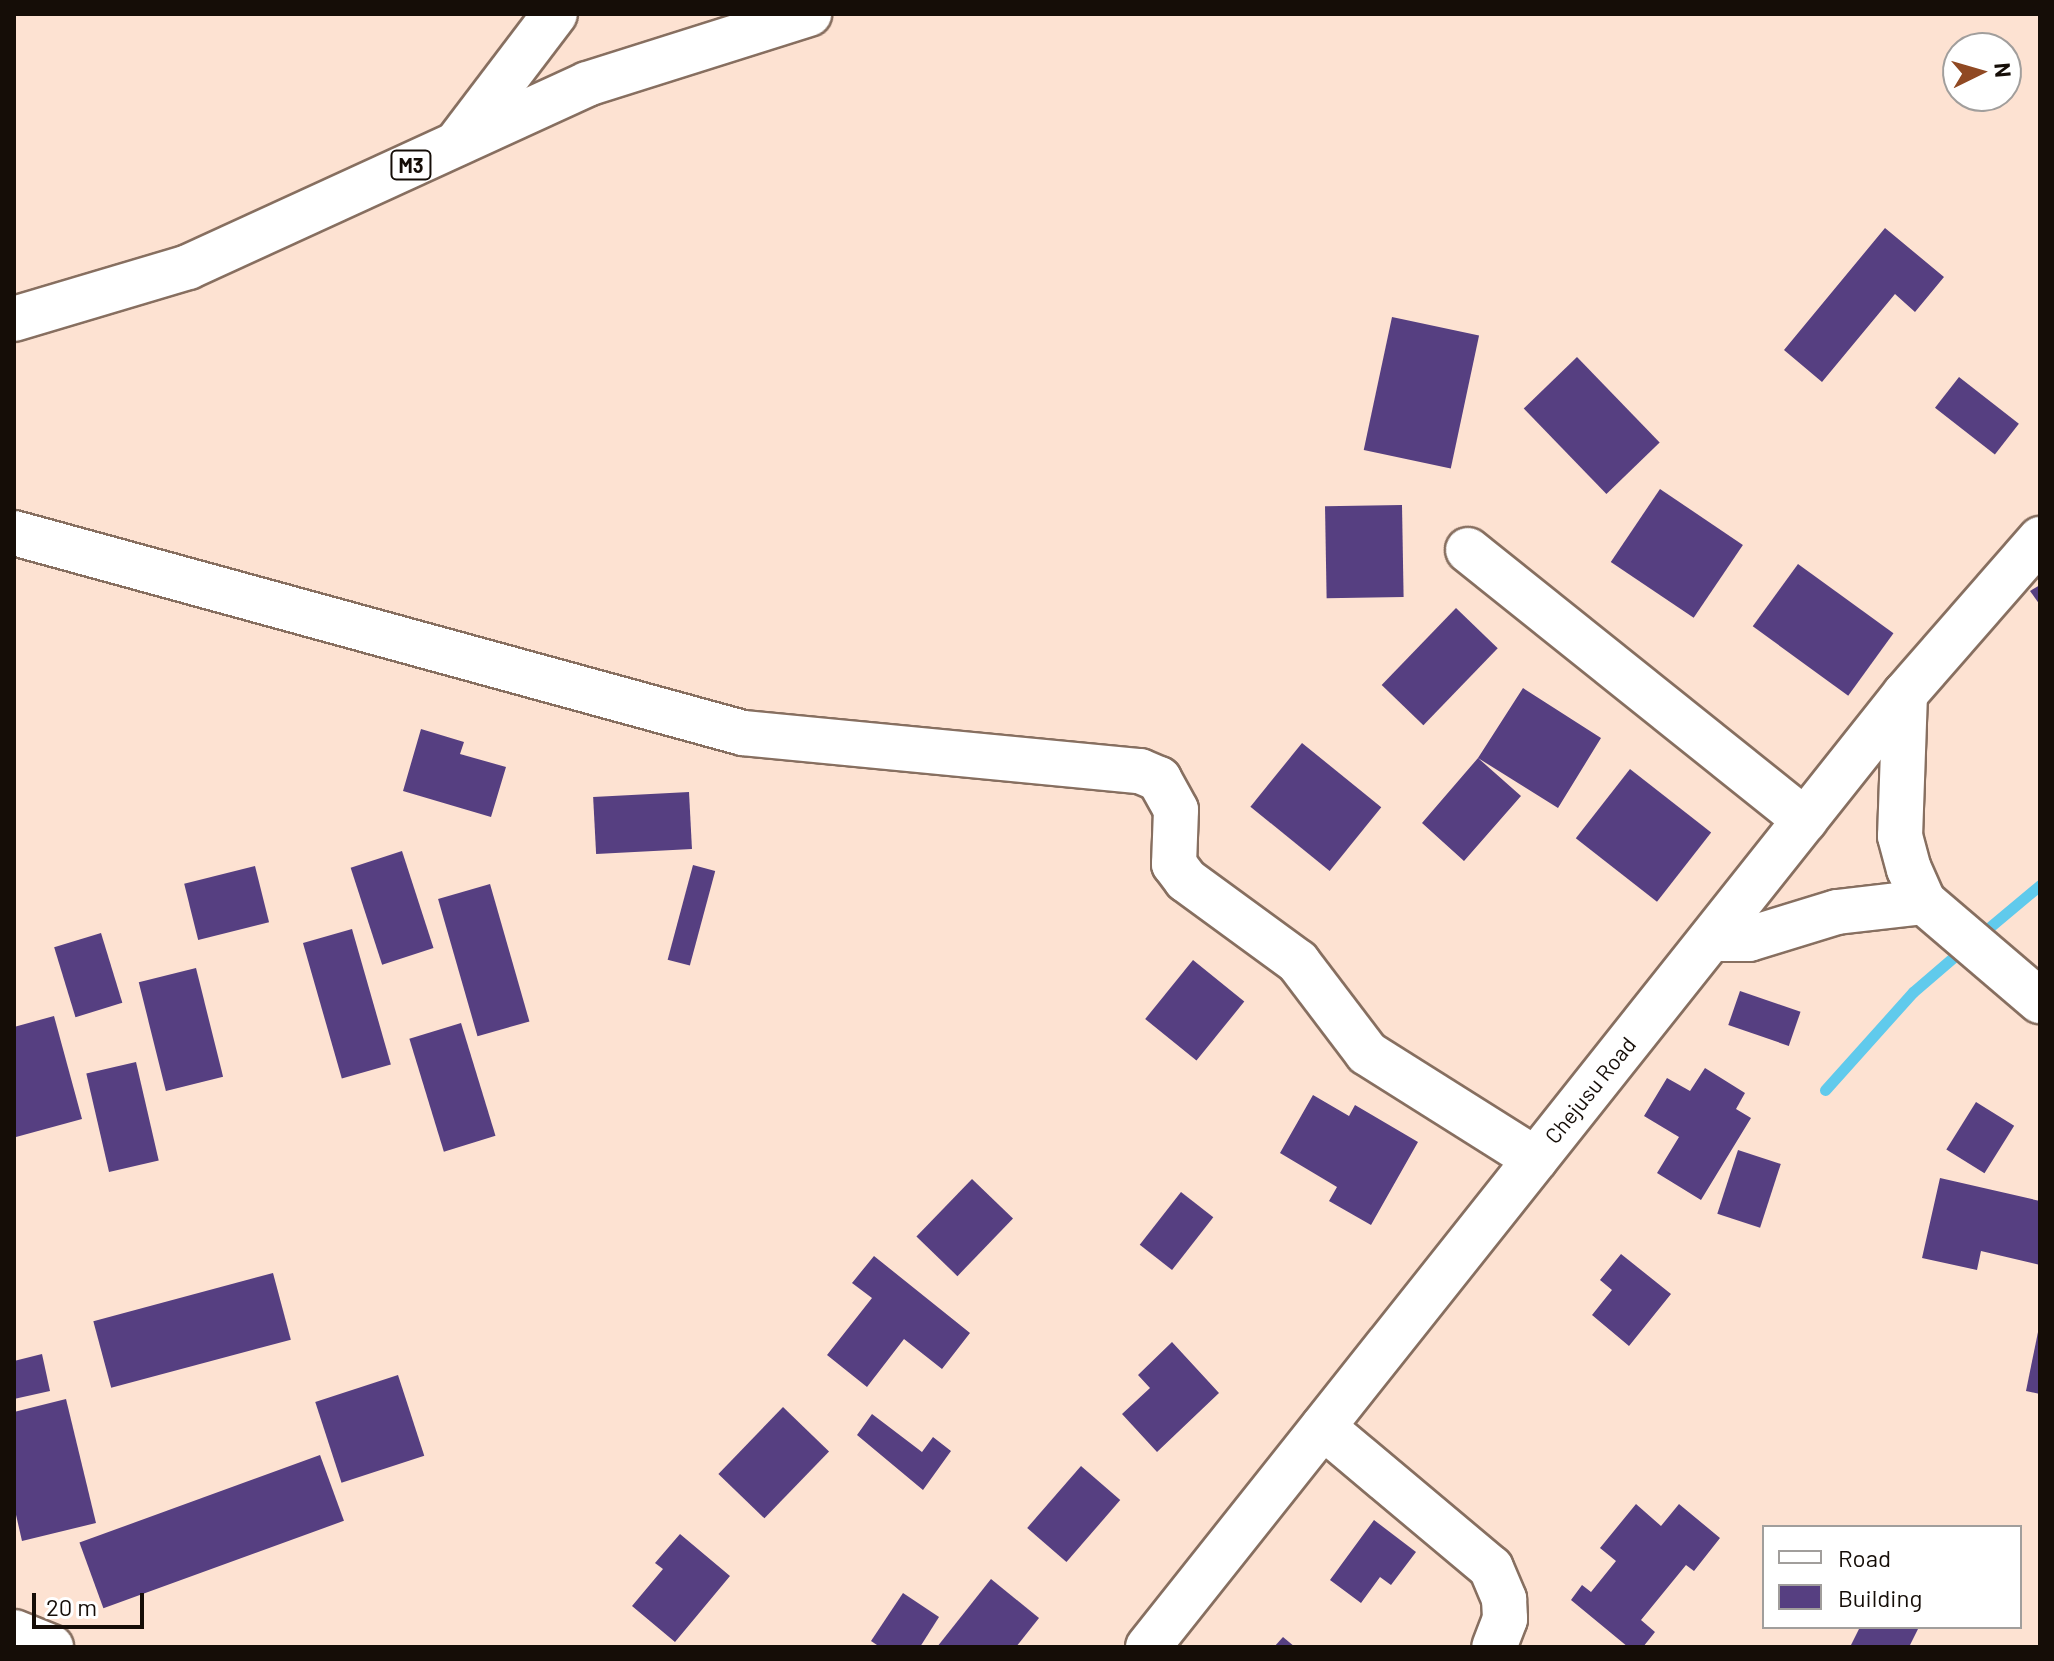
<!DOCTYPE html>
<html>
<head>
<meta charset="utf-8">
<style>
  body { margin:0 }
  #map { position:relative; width:2054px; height:1661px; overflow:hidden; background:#fde2d2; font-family:Barlow,sans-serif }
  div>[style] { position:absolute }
  .stream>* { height:11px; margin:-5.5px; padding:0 5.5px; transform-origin:5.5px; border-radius:5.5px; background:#60caec }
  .building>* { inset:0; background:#563f81; transform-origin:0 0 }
  .roads { filter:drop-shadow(2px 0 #876f60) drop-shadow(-2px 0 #876f60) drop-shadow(0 2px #876f60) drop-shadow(0 -2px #876f60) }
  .street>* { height:44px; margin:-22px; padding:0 22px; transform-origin:22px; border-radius:22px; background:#fff }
  .highway>* { height:44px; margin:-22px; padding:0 22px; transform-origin:22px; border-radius:22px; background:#fff }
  span { translate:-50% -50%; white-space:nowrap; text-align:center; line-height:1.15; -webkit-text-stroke:8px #fff; paint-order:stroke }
  .shield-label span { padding:2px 6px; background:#fff; border:2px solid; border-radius:6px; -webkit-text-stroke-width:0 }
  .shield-label { font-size:20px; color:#150d07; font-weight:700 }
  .street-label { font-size:22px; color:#150d07 }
  .frame { position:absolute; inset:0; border:16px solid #150d07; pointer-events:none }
  .legend { position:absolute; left:1762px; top:1525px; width:260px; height:104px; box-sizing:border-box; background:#fff; border:2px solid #a19e9c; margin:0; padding:10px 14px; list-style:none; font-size:24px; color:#150d07 }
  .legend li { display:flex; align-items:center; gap:16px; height:40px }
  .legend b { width:40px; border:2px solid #a19e9c }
  .north { position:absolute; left:1942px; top:32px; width:80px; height:80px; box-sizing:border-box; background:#fff; border:2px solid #a19e9c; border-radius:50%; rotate:85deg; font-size:22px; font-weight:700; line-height:32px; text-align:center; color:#150d07 }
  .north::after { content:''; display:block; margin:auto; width:28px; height:36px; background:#904923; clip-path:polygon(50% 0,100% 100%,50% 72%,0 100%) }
  .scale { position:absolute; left:32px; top:1593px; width:112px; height:36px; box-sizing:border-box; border:4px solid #150d07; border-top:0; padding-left:10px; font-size:24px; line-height:28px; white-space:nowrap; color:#150d07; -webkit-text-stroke:6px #fff; paint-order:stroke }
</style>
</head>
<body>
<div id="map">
  <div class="stream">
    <i style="left:1979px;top:936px;width:80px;rotate:-39.9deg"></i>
    <i style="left:1825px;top:1090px;width:132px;rotate:-48.1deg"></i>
    <i style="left:1913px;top:992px;width:66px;rotate:-40.7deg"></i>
  </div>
  <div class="building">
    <i style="clip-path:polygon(1885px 228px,1944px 277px,1915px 312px,1895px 294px,1822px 382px,1784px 350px)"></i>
    <i style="left:1392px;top:317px;width:89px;height:136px;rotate:12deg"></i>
    <i style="left:1577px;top:357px;width:119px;height:74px;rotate:46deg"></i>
    <i style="left:1959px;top:377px;width:76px;height:39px;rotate:38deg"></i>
    <i style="left:1660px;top:489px;width:100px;height:88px;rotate:34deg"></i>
    <i style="left:1402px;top:505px;width:92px;height:77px;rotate:89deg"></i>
    <i style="left:1798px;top:564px;width:118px;height:77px;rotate:36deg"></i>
    <i style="clip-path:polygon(2040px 585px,2040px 605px,2030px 591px)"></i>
    <i style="left:1456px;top:608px;width:58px;height:107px;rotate:44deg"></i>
    <i style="clip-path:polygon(1523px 688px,1601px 738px,1558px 808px,1478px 758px,1521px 796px,1464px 861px,1422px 823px,1478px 758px)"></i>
    <i style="clip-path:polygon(421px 729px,464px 742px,460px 754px,506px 767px,491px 817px,403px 791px)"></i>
    <i style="left:1302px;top:743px;width:102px;height:82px;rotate:39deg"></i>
    <i style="left:1630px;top:769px;width:103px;height:88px;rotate:38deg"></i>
    <i style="left:689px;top:792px;width:57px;height:96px;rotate:87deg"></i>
    <i style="left:402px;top:851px;width:102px;height:54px;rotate:72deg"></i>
    <i style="left:693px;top:865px;width:23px;height:98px;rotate:15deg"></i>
    <i style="left:255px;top:866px;width:58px;height:73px;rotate:76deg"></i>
    <i style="left:490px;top:884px;width:143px;height:54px;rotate:74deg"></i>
    <i style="left:352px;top:929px;width:141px;height:51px;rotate:74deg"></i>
    <i style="left:101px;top:933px;width:73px;height:49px;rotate:73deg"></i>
    <i style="left:1193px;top:960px;width:66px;height:76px;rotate:39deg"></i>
    <i style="left:196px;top:968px;width:112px;height:59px;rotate:76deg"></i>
    <i style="left:1740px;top:991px;width:64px;height:36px;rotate:19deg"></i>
    <i style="clip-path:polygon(54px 1016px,82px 1119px,16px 1137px,14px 1027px)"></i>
    <i style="left:461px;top:1023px;width:118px;height:54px;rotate:73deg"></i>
    <i style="left:136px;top:1062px;width:101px;height:51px;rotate:77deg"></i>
    <i style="clip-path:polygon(1705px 1068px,1745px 1093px,1736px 1109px,1751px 1118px,1701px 1200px,1657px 1173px,1679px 1137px,1644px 1116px,1667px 1078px,1690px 1091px)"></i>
    <i style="clip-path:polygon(1313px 1095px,1349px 1116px,1355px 1105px,1418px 1142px,1371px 1225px,1329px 1201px,1337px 1187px,1280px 1153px)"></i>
    <i style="left:1976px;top:1102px;width:45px;height:56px;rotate:32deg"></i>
    <i style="left:1738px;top:1150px;width:45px;height:67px;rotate:18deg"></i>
    <i style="clip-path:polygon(1940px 1178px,2040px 1201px,2040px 1265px,1981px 1251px,1977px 1270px,1922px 1258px)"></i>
    <i style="left:972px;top:1179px;width:57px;height:80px;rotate:44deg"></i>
    <i style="left:1181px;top:1192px;width:41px;height:67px;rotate:38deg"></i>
    <i style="clip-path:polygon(1621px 1254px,1671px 1294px,1629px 1346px,1592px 1315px,1612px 1290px,1600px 1280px)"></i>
    <i style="clip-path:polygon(874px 1256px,970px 1333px,942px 1369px,904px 1339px,867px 1387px,827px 1355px,872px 1298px,852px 1283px)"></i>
    <i style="left:273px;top:1273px;width:69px;height:186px;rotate:75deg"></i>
    <i style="clip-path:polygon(2039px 1327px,2040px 1328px,2040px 1394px,2026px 1391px)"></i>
    <i style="clip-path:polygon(1172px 1342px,1219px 1393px,1157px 1452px,1122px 1414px,1150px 1388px,1138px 1375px)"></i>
    <i style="clip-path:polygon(42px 1354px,50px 1391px,14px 1399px,14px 1361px)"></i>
    <i style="left:398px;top:1375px;width:85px;height:87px;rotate:72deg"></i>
    <i style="clip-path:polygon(66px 1399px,96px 1523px,22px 1541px,14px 1506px,14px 1412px)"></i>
    <i style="left:783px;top:1407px;width:64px;height:93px;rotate:44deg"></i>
    <i style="clip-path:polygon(872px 1414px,922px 1452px,933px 1437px,951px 1451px,923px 1490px,857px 1435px)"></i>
    <i style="left:320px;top:1455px;width:70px;height:256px;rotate:70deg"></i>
    <i style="left:1081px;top:1466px;width:52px;height:82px;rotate:41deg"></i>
    <i style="clip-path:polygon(1636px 1504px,1661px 1526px,1679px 1504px,1720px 1538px,1694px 1571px,1686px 1565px,1641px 1620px,1655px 1632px,1643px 1647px,1628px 1647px,1571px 1600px,1582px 1585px,1591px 1592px,1616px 1561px,1600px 1548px)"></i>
    <i style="clip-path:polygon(1374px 1520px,1416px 1552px,1391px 1585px,1380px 1577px,1361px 1603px,1330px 1580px)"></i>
    <i style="clip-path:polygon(680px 1534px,730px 1576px,675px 1642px,632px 1606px,663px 1569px,655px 1563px)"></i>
    <i style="clip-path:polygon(991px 1579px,1039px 1618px,1016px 1647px,937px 1647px)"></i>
    <i style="clip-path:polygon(903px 1593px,939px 1617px,920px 1647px,880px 1647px,871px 1641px)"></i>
    <i style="clip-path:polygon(1860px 1627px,1919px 1627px,1909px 1647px,1850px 1647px)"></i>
    <i style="clip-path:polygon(1283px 1637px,1295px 1647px,1274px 1647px)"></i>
  </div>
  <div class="roads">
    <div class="street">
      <i style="left:457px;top:143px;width:162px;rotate:-52.8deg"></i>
      <i style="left:14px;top:533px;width:756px;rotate:15.34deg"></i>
      <i style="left:743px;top:733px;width:399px;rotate:5.5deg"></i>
      <i style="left:1140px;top:771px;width:21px;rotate:23deg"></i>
      <i style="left:1159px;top:779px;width:35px;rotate:61deg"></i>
      <i style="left:1176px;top:810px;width:54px;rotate:92.1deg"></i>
      <i style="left:1174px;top:864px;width:20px;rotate:53deg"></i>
      <i style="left:1186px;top:880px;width:139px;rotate:36.2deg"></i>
      <i style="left:1298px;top:962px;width:114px;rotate:52.8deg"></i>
      <i style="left:1367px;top:1053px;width:199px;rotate:32.2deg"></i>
      <i style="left:1468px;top:550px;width:432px;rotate:38.7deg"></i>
      <i style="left:1905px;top:694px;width:142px;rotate:92deg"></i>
      <i style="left:1900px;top:836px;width:34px;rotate:75deg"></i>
      <i style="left:1909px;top:869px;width:36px;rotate:66deg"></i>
      <i style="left:1924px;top:902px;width:153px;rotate:40.5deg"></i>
      <i style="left:1711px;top:939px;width:38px"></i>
      <i style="left:1749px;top:939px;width:92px;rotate:-17.1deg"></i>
      <i style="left:1837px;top:912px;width:88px;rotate:-6.6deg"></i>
      <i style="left:1323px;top:1427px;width:219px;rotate:40deg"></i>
      <i style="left:1491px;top:1568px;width:34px;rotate:67deg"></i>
      <i style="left:1504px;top:1599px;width:20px;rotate:87deg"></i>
      <i style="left:1505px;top:1619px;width:30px;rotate:111deg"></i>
      <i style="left:14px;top:1632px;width:40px;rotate:22deg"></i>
      <i style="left:1148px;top:1647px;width:1217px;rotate:-51.54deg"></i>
      <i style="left:1905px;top:694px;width:206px;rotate:-48.9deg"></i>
    </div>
    <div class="highway">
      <i style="left:14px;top:319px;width:182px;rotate:-16.6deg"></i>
      <i style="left:188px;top:267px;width:439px;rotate:-24.6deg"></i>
      <i style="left:587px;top:84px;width:233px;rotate:-17.5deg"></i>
    </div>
  </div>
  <div class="shield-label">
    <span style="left:411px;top:165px">M3</span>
  </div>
  <div class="street-label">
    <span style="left:1590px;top:1090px;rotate:-51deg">Chejusu Road</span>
  </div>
  <div class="frame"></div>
  <ul class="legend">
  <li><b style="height:10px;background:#fff"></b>Road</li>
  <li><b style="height:22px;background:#563f81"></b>Building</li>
  </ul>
  <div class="north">N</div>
  <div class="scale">20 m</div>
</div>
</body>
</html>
